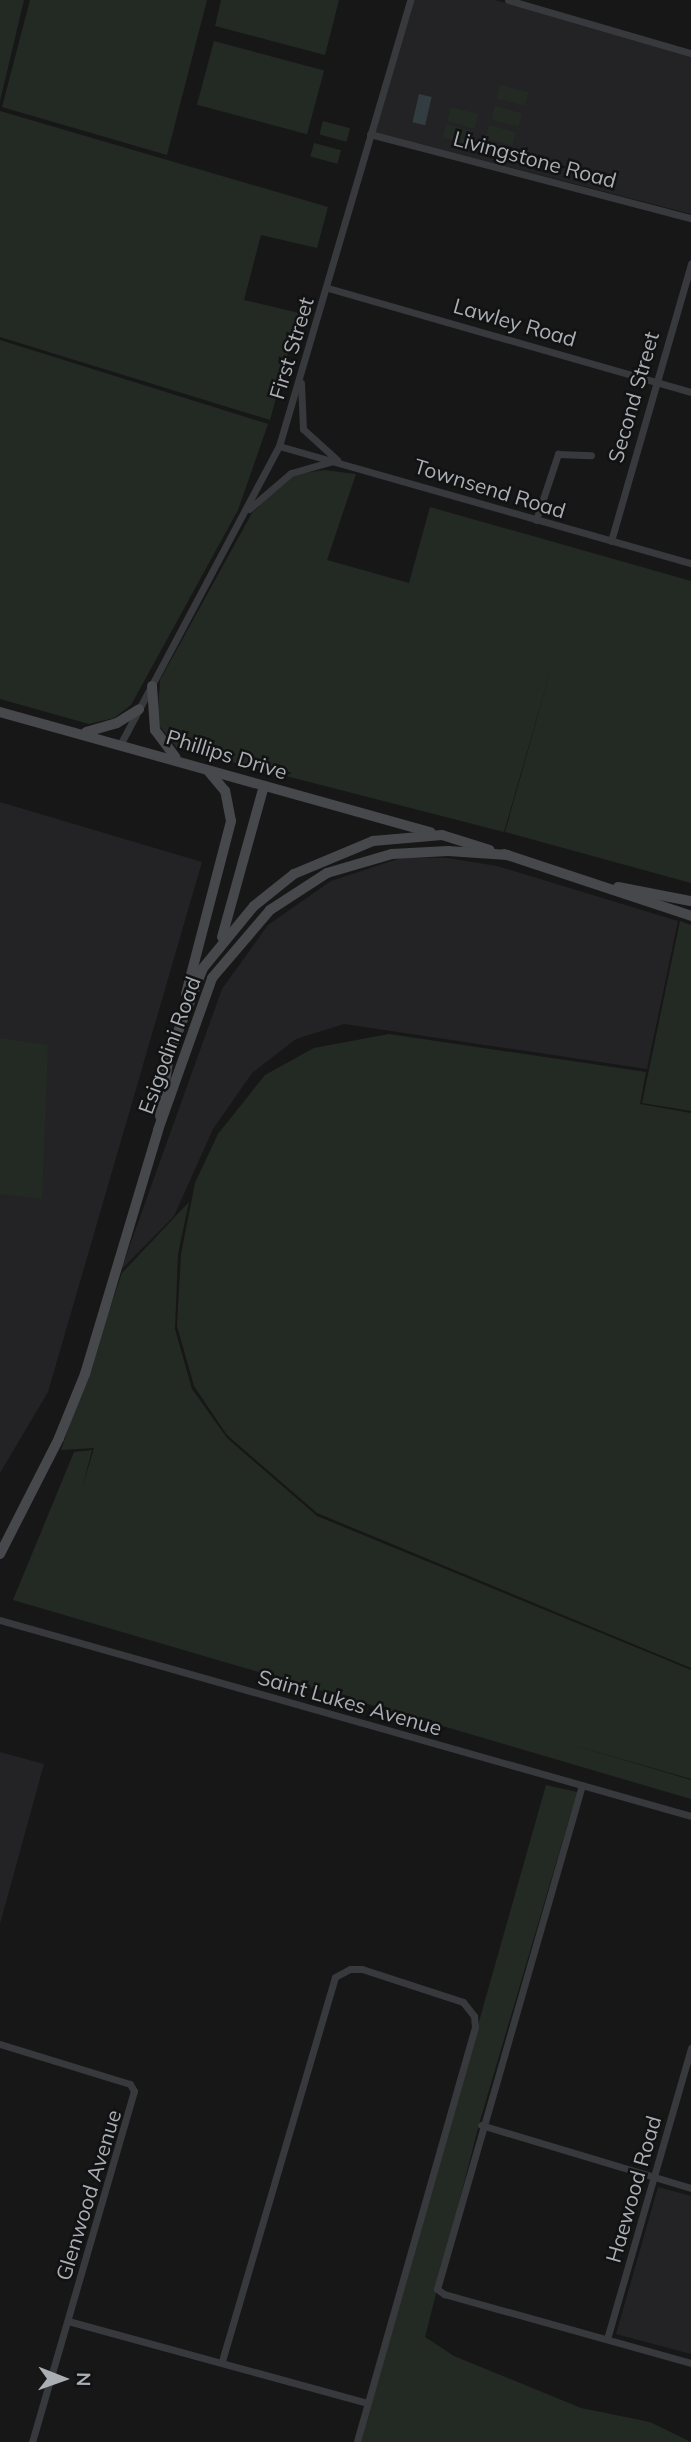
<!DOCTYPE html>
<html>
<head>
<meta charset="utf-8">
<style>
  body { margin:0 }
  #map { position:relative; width:691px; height:2442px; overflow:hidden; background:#171718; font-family:Mulish,sans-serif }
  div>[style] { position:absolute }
  .built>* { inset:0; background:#232325 }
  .green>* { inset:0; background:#232a24; transform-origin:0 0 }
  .water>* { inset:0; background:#333c41; transform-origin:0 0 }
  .minor>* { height:7px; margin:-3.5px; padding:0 3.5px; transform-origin:3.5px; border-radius:3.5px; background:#38393d }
  .secondary>* { height:10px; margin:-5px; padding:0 5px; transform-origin:5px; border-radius:5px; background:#46484c }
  span { translate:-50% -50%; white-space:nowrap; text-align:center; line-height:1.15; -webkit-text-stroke:5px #121213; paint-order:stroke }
  .street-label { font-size:21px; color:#aaafb6 }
  .north { position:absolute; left:28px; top:2344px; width:70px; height:70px; -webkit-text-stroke:5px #121213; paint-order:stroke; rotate:91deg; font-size:19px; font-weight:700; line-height:28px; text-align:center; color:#aaafb6 }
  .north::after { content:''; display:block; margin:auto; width:24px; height:32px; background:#aaafb6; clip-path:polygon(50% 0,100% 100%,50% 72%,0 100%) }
</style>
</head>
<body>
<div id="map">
  <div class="built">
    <i style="clip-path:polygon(414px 0,495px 0,691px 57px,691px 214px,374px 132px)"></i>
    <i style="clip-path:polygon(0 802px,202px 862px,48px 1392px,0 1473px)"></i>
    <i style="clip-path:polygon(404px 857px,448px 858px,497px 866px,678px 921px,647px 1069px,344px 1024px,296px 1039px,252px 1073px,213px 1129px,174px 1216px,121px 1270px,222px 989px,268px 925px,331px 881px)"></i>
    <i style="clip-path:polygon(0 1752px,44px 1764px,0 1924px)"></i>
    <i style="clip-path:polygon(658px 2187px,691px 2196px,691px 2354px,616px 2334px)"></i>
  </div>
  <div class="green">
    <i style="clip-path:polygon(0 0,24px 0,0 101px)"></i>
    <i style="clip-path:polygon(30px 0,207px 0,167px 155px,2px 107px)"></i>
    <i style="clip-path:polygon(221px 0,339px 0,325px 55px,215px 26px)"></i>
    <i style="left:214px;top:41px;width:114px;height:66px;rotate:15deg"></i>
    <i style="left:500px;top:85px;width:29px;height:14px;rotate:14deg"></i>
    <i style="left:495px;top:106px;width:28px;height:14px;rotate:15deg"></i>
    <i style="left:451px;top:107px;width:28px;height:15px;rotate:15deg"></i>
    <i style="clip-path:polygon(0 111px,328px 207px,317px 248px,261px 235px,244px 300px,299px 313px,270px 420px,0 337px)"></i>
    <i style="left:323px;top:121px;width:28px;height:14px;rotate:15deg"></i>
    <i style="left:446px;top:124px;width:28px;height:14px;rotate:15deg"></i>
    <i style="left:489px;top:125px;width:28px;height:14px;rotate:15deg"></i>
    <i style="left:314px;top:143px;width:28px;height:14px;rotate:15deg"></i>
    <i style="clip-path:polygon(0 340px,268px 424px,238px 510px,131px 705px,114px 718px,89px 724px,0 699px)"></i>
    <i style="clip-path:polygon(324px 470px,356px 474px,327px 560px,409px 583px,430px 507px,691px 581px,691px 883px,505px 832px,554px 658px,504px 832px,177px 748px,157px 723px,160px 680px,252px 513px,291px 475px)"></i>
    <i style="clip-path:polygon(680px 921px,691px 925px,691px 1111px,642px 1103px)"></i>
    <i style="clip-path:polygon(389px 1034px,646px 1072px,640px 1104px,691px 1113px,691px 1668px,317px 1513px,227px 1435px,194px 1386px,177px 1326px,181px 1254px,195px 1183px,218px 1134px,265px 1075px,314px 1048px)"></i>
    <i style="clip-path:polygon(0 1038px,48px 1045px,42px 1199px,0 1194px)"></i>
    <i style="clip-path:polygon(189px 1202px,178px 1254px,175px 1329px,192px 1389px,227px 1438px,317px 1516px,691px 1670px,691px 1779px,563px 1742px,691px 1780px,691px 1799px,13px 1600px,74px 1452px,92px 1450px,82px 1489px,94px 1448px,61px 1450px,122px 1273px)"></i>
    <i style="clip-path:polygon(546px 1785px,577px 1792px,479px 2124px,425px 2337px,454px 2356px,581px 2408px,650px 2422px,691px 2442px,360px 2442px)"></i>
  </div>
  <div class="water">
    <i style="left:419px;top:94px;width:13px;height:29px;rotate:13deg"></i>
  </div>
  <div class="minor">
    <i style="left:508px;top:0;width:191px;rotate:16.2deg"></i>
    <i style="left:370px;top:134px;width:332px;rotate:14.7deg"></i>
    <i style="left:328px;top:288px;width:378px;rotate:16deg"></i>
    <i style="left:301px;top:383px;width:46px;rotate:87.5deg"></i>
    <i style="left:303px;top:429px;width:43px;rotate:42.2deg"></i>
    <i style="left:279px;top:446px;width:428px;rotate:15.9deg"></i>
    <i style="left:249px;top:509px;width:55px;rotate:-40.6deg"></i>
    <i style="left:291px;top:473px;width:48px;rotate:-15.8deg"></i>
    <i style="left:536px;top:520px;width:70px;rotate:-71.6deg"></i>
    <i style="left:558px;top:454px;width:33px;rotate:2deg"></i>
    <i style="left:611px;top:541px;width:289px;rotate:-73.9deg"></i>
    <i style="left:121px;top:743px;width:336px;rotate:-62deg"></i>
    <i style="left:279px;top:446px;width:465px;rotate:-73.6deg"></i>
    <i style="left:0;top:1620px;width:718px;rotate:15.84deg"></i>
    <i style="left:582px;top:1785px;width:524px;rotate:106.05deg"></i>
    <i style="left:437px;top:2289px;width:9px;rotate:36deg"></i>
    <i style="left:444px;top:2294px;width:256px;rotate:15.6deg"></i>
    <i style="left:0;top:2044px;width:136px;rotate:17.1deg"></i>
    <i style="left:130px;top:2084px;width:8px;rotate:60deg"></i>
    <i style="left:134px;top:2091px;width:366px;rotate:106.2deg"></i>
    <i style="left:481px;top:2125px;width:219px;rotate:16.7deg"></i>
    <i style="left:68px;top:2321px;width:310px;rotate:15.3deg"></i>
    <i style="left:607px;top:2339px;width:303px;rotate:-73.9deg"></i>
    <i style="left:222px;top:2361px;width:400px;rotate:-73.6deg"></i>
    <i style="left:335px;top:1977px;width:17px;rotate:-28deg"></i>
    <i style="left:350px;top:1969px;width:12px"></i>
    <i style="left:362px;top:1969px;width:106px;rotate:18.1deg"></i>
    <i style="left:463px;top:2002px;width:18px;rotate:52deg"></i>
    <i style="left:474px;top:2016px;width:11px;rotate:85deg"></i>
    <i style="left:475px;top:2027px;width:431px;rotate:105.9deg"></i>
  </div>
  <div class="secondary">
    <i style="left:152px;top:686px;width:44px;rotate:86.1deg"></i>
    <i style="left:155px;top:730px;width:34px;rotate:53deg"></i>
    <i style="left:0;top:712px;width:447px;rotate:15.6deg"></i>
    <i style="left:86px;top:732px;width:32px;rotate:-16deg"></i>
    <i style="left:117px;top:723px;width:26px;rotate:-32deg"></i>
    <i style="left:504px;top:854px;width:197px;rotate:18.3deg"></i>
    <i style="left:618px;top:887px;width:74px;rotate:10.9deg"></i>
    <i style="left:222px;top:937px;width:157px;rotate:-74.5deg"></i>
    <i style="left:186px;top:994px;width:179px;rotate:-75.4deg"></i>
    <i style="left:231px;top:821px;width:31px;rotate:-101deg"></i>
    <i style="left:225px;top:791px;width:26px;rotate:-130deg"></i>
    <i style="left:160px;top:1116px;width:62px;rotate:-81.6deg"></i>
    <i style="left:169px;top:1055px;width:93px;rotate:-68.7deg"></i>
    <i style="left:203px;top:968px;width:80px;rotate:-50.6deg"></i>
    <i style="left:254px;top:906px;width:51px;rotate:-38.7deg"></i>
    <i style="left:294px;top:874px;width:86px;rotate:-22.7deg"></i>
    <i style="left:373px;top:841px;width:69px;rotate:-5deg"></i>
    <i style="left:442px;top:835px;width:50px;rotate:17.4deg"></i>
    <i style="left:0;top:1554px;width:130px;rotate:-63deg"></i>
    <i style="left:59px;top:1438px;width:69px;rotate:-67.9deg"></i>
    <i style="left:85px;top:1374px;width:255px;rotate:-73.3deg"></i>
    <i style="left:158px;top:1130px;width:161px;rotate:-70.4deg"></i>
    <i style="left:212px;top:978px;width:89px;rotate:-49.5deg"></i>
    <i style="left:270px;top:910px;width:68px;rotate:-33deg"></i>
    <i style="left:327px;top:873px;width:68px;rotate:-16.3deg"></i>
    <i style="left:392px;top:854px;width:56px;rotate:-3.1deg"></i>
    <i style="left:448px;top:851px;width:60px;rotate:3.8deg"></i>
  </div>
  <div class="street-label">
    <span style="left:535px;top:159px;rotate:15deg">Livingstone Road</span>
    <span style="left:515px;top:322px;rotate:16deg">Lawley Road</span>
    <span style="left:291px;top:348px;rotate:-73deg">First Street</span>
    <span style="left:633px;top:397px;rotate:-74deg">Second Street</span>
    <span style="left:490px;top:488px;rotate:17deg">Townsend Road</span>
    <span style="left:227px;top:754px;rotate:17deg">Phillips Drive</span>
    <span style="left:169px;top:1045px;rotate:-70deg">Esigodini Road</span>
    <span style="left:350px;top:1702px;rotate:16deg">Saint Lukes Avenue</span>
    <span style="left:633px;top:2189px;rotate:-74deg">Haewood Road</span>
    <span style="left:88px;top:2195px;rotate:-73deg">Glenwood Avenue</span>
  </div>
  <div class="north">N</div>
</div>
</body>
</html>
